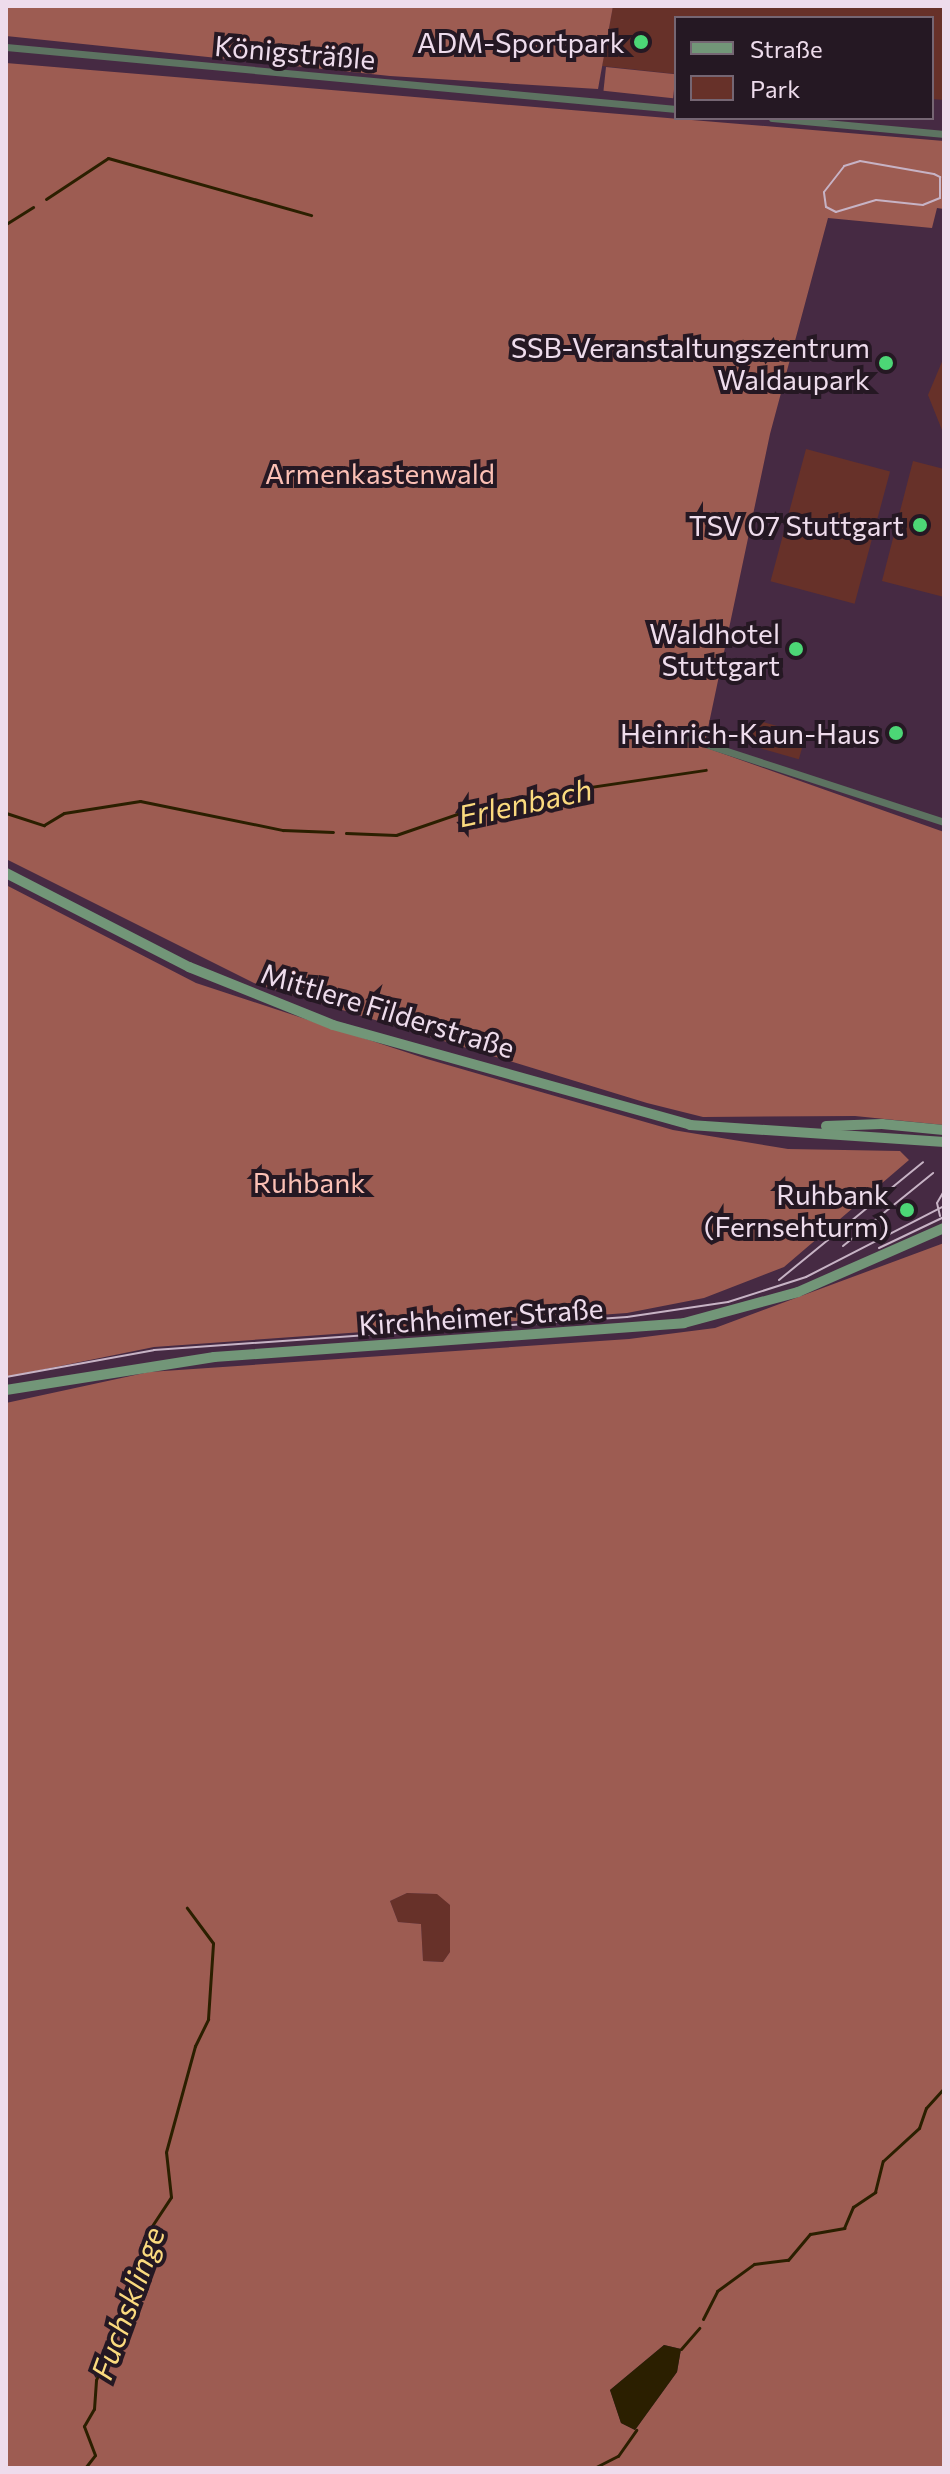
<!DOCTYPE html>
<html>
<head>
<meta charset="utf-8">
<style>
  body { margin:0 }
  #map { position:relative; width:950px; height:2474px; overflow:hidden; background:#462a43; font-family:Commissioner,sans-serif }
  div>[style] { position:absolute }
  .green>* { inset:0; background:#673129; transform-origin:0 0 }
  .forest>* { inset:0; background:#9d5c52; transform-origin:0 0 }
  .water>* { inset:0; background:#2b1f00 }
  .stream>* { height:3px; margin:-1.5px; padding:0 1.5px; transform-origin:1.5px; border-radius:1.5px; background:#2b1f00 }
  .street>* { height:7px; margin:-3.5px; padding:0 3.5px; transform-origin:3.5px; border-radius:3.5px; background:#5d7361 }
  .secondary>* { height:10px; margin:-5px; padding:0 5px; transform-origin:5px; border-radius:5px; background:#729678 }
  .tram>* { height:2px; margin:-1px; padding:0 1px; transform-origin:1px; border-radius:1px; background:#c7b3c5 }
  .dots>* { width:22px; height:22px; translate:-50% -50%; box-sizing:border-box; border:4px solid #251823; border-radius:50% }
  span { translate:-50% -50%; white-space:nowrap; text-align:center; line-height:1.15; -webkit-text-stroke:8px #251823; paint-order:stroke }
  .poi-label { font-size:28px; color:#eedcec }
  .right { translate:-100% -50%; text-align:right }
  .street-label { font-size:28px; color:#eedcec }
  .park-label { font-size:28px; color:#fbc0b5 }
  .water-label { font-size:30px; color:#fbda7e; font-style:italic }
  .frame { position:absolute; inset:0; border:8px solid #eedcec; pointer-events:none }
  .legend { position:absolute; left:674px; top:16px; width:260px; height:104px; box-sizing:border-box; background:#251823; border:2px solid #756673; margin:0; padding:10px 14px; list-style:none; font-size:24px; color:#eedcec }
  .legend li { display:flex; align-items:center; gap:16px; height:40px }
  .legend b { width:40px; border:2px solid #756673 }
</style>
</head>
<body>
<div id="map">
  <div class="green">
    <i style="clip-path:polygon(613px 6px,944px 6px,944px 100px,932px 99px,932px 18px,676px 18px,676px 74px,602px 66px)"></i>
    <i style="clip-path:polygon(944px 357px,944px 435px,928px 395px)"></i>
    <i style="left:806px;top:449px;width:87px;height:137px;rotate:15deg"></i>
    <i style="clip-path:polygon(913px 461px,944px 469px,944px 597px,882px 581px)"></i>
    <i style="left:756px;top:720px;width:52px;height:26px;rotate:16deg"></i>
    <i style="clip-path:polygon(407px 1893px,438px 1894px,450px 1905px,450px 1952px,443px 1962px,423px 1961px,421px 1924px,398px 1922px,390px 1901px)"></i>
  </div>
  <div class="forest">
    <i style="clip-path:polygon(6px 6px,613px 6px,598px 89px,390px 76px,6px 36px)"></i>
    <i style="clip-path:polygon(6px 63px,944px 141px,944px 209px,937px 208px,932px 228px,828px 218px,770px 434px,704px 747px,944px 832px,944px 1125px,855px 1116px,703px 1117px,647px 1103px,254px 983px,6px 859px)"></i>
    <i style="left:606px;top:67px;width:70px;height:24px;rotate:6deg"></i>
    <i style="clip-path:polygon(6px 885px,196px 983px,427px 1059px,673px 1130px,788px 1149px,900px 1151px,909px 1160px,784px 1267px,704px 1298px,627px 1313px,154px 1347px,6px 1377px)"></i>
    <i style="clip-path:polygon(evenodd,944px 1243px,944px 2468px,6px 2468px,6px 1403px,149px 1372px,629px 1339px,715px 1328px,944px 1243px,407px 1893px,437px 1894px,450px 1905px,450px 1952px,443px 1962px,423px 1961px,421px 1924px,398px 1922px,390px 1901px,407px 1893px,944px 1243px,664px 2345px,681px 2349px,677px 2372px,635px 2430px,621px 2423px,610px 2390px,664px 2345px)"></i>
  </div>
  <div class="water">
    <i style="clip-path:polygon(664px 2345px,681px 2349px,677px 2372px,635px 2430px,621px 2423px,610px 2390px)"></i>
  </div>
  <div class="stream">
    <i style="left:46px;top:199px;width:74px;rotate:-33.5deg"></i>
    <i style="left:108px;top:158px;width:211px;rotate:15.7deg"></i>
    <i style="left:6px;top:224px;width:32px;rotate:-32deg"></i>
    <i style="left:6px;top:813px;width:40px;rotate:18deg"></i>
    <i style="left:44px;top:825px;width:23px;rotate:-31deg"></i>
    <i style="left:64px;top:813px;width:77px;rotate:-9deg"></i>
    <i style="left:140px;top:801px;width:146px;rotate:11.5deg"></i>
    <i style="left:283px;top:830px;width:50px;rotate:2.3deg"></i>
    <i style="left:346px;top:833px;width:50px;rotate:2.3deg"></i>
    <i style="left:396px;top:835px;width:105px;rotate:-19deg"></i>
    <i style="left:495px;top:801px;width:213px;rotate:-8.4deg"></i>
    <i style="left:703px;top:2319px;width:31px;rotate:-63deg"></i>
    <i style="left:717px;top:2291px;width:46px;rotate:-36.1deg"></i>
    <i style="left:754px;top:2264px;width:34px;rotate:-7deg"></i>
    <i style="left:788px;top:2260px;width:34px;rotate:-50deg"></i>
    <i style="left:810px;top:2234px;width:35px;rotate:-10deg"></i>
    <i style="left:844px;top:2228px;width:23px;rotate:-67deg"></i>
    <i style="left:853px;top:2207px;width:27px;rotate:-34deg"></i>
    <i style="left:875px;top:2192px;width:32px;rotate:-76deg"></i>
    <i style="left:883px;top:2161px;width:49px;rotate:-42.5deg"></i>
    <i style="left:919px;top:2128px;width:21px;rotate:-71deg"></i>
    <i style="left:926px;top:2108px;width:27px;rotate:-48deg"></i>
    <i style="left:681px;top:2349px;width:28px;rotate:-49deg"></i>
    <i style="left:85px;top:2468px;width:16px;rotate:-52deg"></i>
    <i style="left:95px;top:2455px;width:31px;rotate:-111deg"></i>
    <i style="left:84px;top:2426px;width:20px;rotate:-60deg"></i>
    <i style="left:94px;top:2409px;width:29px;rotate:-86deg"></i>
    <i style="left:96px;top:2380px;width:113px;rotate:-67.1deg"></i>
    <i style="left:140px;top:2276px;width:38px;rotate:-84deg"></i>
    <i style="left:144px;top:2238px;width:49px;rotate:-56.6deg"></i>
    <i style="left:171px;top:2197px;width:45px;rotate:-96.3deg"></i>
    <i style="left:166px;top:2152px;width:110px;rotate:-74.7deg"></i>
    <i style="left:195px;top:2046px;width:30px;rotate:-64deg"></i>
    <i style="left:208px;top:2019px;width:76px;rotate:-86.2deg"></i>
    <i style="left:213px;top:1943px;width:44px;rotate:-126.6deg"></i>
    <i style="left:594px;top:2468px;width:27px;rotate:-27deg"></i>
    <i style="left:618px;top:2456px;width:32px;rotate:-55deg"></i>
  </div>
  <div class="street">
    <i style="left:6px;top:47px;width:673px;rotate:5.29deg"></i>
    <i style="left:772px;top:118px;width:173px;rotate:5.3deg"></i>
    <i style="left:687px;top:738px;width:270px;rotate:18.1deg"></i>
  </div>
  <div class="secondary">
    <i style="left:6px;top:873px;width:206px;rotate:27.2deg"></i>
    <i style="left:189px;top:967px;width:155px;rotate:21.9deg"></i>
    <i style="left:333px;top:1025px;width:371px;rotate:15.6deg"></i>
    <i style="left:690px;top:1125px;width:255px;rotate:3.8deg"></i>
    <i style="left:826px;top:1126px;width:56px;rotate:-2deg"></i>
    <i style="left:882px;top:1124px;width:62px;rotate:5.5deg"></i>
    <i style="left:6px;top:1390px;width:211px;rotate:-9deg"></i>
    <i style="left:214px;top:1357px;width:471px;rotate:-4.1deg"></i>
    <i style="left:684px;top:1323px;width:118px;rotate:-15.2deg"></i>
    <i style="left:798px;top:1292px;width:159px;rotate:-23.7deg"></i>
  </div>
  <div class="tram">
    <i style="left:860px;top:161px;width:75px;rotate:10deg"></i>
    <i style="left:934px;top:174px;width:7px;rotate:27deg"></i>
    <i style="left:940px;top:177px;width:21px;rotate:90deg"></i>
    <i style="left:940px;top:198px;width:18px;rotate:158deg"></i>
    <i style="left:923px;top:205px;width:47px;rotate:-173.9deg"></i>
    <i style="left:876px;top:200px;width:42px;rotate:163.3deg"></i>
    <i style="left:836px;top:212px;width:11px;rotate:-153deg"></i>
    <i style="left:826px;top:207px;width:15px;rotate:-98deg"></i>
    <i style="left:824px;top:192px;width:33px;rotate:-52deg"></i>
    <i style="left:844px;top:166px;width:17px;rotate:-17deg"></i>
    <i style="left:940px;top:1216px;width:13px;rotate:-103deg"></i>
    <i style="left:937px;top:1203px;width:14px;rotate:-60deg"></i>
    <i style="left:843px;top:1246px;width:116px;rotate:-39deg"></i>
    <i style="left:879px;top:1248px;width:72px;rotate:-25.5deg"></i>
    <i style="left:779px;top:1280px;width:186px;rotate:-39.3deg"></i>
    <i style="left:6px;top:1377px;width:150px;rotate:-10.3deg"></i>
    <i style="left:154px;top:1350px;width:474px;rotate:-4deg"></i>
    <i style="left:627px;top:1317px;width:102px;rotate:-8.4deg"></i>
    <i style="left:728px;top:1302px;width:82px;rotate:-17.8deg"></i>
    <i style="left:806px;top:1277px;width:155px;rotate:-27.2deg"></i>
  </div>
  <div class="dots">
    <i style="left:641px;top:42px;background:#4cd676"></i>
    <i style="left:886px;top:363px;background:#4cd676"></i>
    <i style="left:920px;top:525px;background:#4cd676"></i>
    <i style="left:796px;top:649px;background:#4cd676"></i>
    <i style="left:896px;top:733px;background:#4cd676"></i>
    <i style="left:907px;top:1210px;background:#4cd676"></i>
  </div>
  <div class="poi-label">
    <span class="right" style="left:625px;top:42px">ADM-Sportpark</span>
    <span class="right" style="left:870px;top:363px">SSB-Veranstaltungszentrum<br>Waldaupark</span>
    <span class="right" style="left:904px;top:525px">TSV 07 Stuttgart</span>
    <span class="right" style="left:780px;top:649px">Waldhotel<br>Stuttgart</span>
    <span class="right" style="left:880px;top:733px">Heinrich-Kaun-Haus</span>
    <span class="right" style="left:889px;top:1210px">Ruhbank<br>(Fernsehturm)</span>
  </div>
  <div class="street-label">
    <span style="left:295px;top:52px;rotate:5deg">Königsträßle</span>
    <span style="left:388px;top:1010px;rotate:17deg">Mittlere Filderstraße</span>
    <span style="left:481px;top:1316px;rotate:-4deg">Kirchheimer Straße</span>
  </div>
  <div class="park-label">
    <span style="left:380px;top:473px">Armenkastenwald</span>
    <span style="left:309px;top:1182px">Ruhbank</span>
  </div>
  <div class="water-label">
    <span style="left:525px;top:802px;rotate:-12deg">Erlenbach</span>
    <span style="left:127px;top:2303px;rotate:-70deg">Fuchsklinge</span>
  </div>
  <div class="frame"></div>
  <ul class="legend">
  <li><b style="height:10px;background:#729678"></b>Straße</li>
  <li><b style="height:22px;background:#673129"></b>Park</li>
  </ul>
</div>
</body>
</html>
